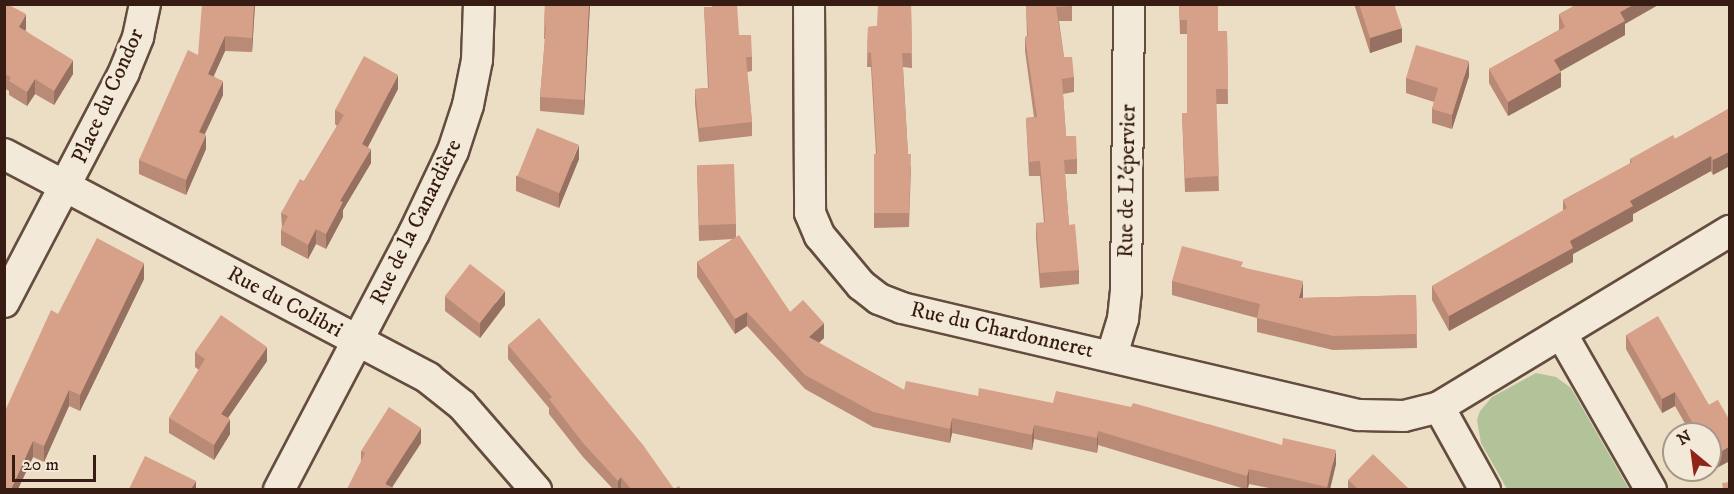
<!DOCTYPE html>
<html>
<head>
<meta charset="utf-8">
<style>
  body { margin:0 }
  #map { position:relative; width:1734px; height:494px; overflow:hidden; background:#ecddc5; font-family:"IM FELL DW Pica",serif }
  div>[style] { position:absolute }
  .green>* { inset:0; background:#b2c299 }
  .roads { filter:drop-shadow(2px 0 #644c3f) drop-shadow(-2px 0 #644c3f) drop-shadow(0 2px #644c3f) drop-shadow(0 -2px #644c3f) }
  .minor>* { height:30px; margin:-15px; padding:0 15px; transform-origin:15px; border-radius:15px; background:#f3e9d9 }
  .wall>* { inset:0; background:#b98a76 }
  .shaded-wall>* { inset:0; background:#967060 }
  .building>* { inset:0; background:#d7a089; transform-origin:0 0 }
  span { translate:-50% -50%; white-space:nowrap; text-align:center; line-height:1.15; -webkit-text-stroke:6px #f3e9d9; paint-order:stroke }
  .street-label { font-size:22px; color:#361c12 }
  .frame { position:absolute; inset:0; border:6px solid #361c12; pointer-events:none }
  .north { position:absolute; left:1662px; top:422px; width:60px; height:60px; box-sizing:border-box; background:#f3e9d9; border:2px solid #a79789; border-radius:50%; rotate:331deg; font-size:16px; font-weight:700; line-height:24px; text-align:center; color:#361c12 }
  .north::after { content:''; display:block; margin:auto; width:21px; height:27px; background:#8f2418; clip-path:polygon(50% 0,100% 100%,50% 72%,0 100%) }
  .scale { position:absolute; left:12px; top:455px; width:84px; height:27px; box-sizing:border-box; border:3px solid #361c12; border-top:0; padding-left:8px; font-size:18px; line-height:21px; white-space:nowrap; color:#361c12; -webkit-text-stroke:4px #f3e9d9; paint-order:stroke }
</style>
</head>
<body>
<div id="map">
  <div class="green">
    <i style="clip-path:polygon(1536px 373px,1556px 377px,1571px 388px,1629px 489px,1507px 489px,1481px 443px,1477px 420px,1480px 411px,1492px 397px)"></i>
  </div>
  <div class="roads">
    <div class="minor">
      <i style="left:809px;top:4px;width:209px;rotate:89.7deg"></i>
      <i style="left:810px;top:213px;width:25px;rotate:67deg"></i>
      <i style="left:820px;top:236px;width:64px;rotate:50.1deg"></i>
      <i style="left:861px;top:285px;width:23px;rotate:38deg"></i>
      <i style="left:879px;top:299px;width:25px;rotate:21deg"></i>
      <i style="left:902px;top:308px;width:469px;rotate:13.2deg"></i>
      <i style="left:1359px;top:415px;width:45px;rotate:1.3deg"></i>
      <i style="left:1404px;top:416px;width:36px;rotate:-14deg"></i>
      <i style="left:1439px;top:407px;width:340px;rotate:-31.2deg"></i>
      <i style="left:4px;top:154px;width:480px;rotate:27.8deg"></i>
      <i style="left:428px;top:378px;width:43px;rotate:38.5deg"></i>
      <i style="left:462px;top:405px;width:113px;rotate:49deg"></i>
      <i style="left:4px;top:302px;width:259px;rotate:-62.4deg"></i>
      <i style="left:124px;top:72px;width:38px;rotate:-68deg"></i>
      <i style="left:138px;top:37px;width:34px;rotate:-78deg"></i>
      <i style="left:1561px;top:333px;width:181px;rotate:60.2deg"></i>
      <i style="left:1112px;top:355px;width:38px;rotate:-73deg"></i>
      <i style="left:1123px;top:319px;width:27px;rotate:-84deg"></i>
      <i style="left:1126px;top:292px;width:288px;rotate:-89.4deg"></i>
      <i style="left:1439px;top:407px;width:95px;rotate:61deg"></i>
      <i style="left:279px;top:490px;width:290px;rotate:-62.3deg"></i>
      <i style="left:414px;top:233px;width:91px;rotate:-64.6deg"></i>
      <i style="left:453px;top:151px;width:48px;rotate:-71.9deg"></i>
      <i style="left:468px;top:105px;width:46px;rotate:-78.7deg"></i>
      <i style="left:477px;top:60px;width:56px;rotate:-88deg"></i>
    </div>
  </div>
  <div class="wall">
    <i style="clip-path:polygon(4px 4px,26px 29px,25px 30px,73px 74px,54px 105px,35px 94px,27px 106px,9px 95px,9px 91px,4px 88px)"></i>
    <i style="clip-path:polygon(255px 4px,252px 52px,225px 51px,214px 76px,223px 95px,205px 134px,206px 149px,186px 195px,139px 174px,139px 160px,198px 55px)"></i>
    <i style="clip-path:polygon(545px 4px,590px 4px,584px 115px,540px 111px,540px 97px,545px 39px,544px 39px)"></i>
    <i style="clip-path:polygon(911px 4px,912px 68px,903px 67px,908px 154px,911px 168px,909px 227px,874px 228px,874px 154px,876px 154px,871px 67px,867px 67px,868px 27px,877px 26px)"></i>
    <i style="clip-path:polygon(1026px 4px,1072px 4px,1072px 21px,1059px 21px,1064px 57px,1074px 77px,1074px 92px,1063px 94px,1066px 136px,1077px 159px,1077px 174px,1065px 174px,1069px 225px,1079px 270px,1079px 284px,1040px 288px,1036px 238px,1036px 223px,1044px 223px,1040px 176px,1029px 176px,1026px 118px,1034px 117px,1025px 51px,1025px 37px,1027px 36px)"></i>
    <i style="clip-path:polygon(1179px 4px,1218px 4px,1218px 31px,1227px 31px,1228px 104px,1216px 104px,1219px 191px,1185px 192px,1182px 113px,1187px 113px,1187px 34px,1180px 34px)"></i>
    <i style="clip-path:polygon(1354px 4px,1394px 4px,1402px 42px,1370px 53px)"></i>
    <i style="clip-path:polygon(704px 7px,739px 35px,752px 57px,752px 71px,747px 72px,752px 122px,752px 136px,699px 142px,695px 104px,695px 89px,708px 88px)"></i>
    <i style="clip-path:polygon(1559px 14px,1625px 24px,1625px 35px,1560px 71px,1561px 87px,1508px 116px,1489px 83px,1489px 69px,1559px 30px)"></i>
    <i style="clip-path:polygon(1469px 76px,1452px 129px,1432px 123px,1432px 109px,1434px 102px,1406px 93px,1406px 78px)"></i>
    <i style="clip-path:polygon(398px 89px,368px 147px,371px 163px,343px 210px,343px 217px,326px 249px,316px 244px,308px 259px,281px 245px,281px 230px,282px 227px,281px 213px,304px 181px,337px 126px,335px 124px,335px 110px)"></i>
    <i style="clip-path:polygon(1730px 108px,1713px 175px,1711px 171px,1633px 214px,1633px 221px,1573px 254px,1573px 262px,1449px 331px,1432px 300px,1432px 286px,1563px 211px,1563px 200px,1630px 164px,1630px 159px,1675px 139px)"></i>
    <i style="clip-path:polygon(579px 159px,559px 208px,516px 191px,516px 176px)"></i>
    <i style="clip-path:polygon(697px 165px,736px 224px,736px 237px,790px 312px,824px 338px,819px 343px,904px 390px,978px 396px,1336px 464px,1330px 489px,1274px 489px,1249px 484px,1248px 489px,1245px 489px,1098px 445px,1097px 453px,1034px 439px,1032px 450px,952px 433px,950px 443px,873px 427px,805px 389px,747px 326px,735px 334px,697px 277px,697px 262px,733px 239px,699px 241px)"></i>
    <i style="clip-path:polygon(1243px 267px,1303px 296px,1303px 298px,1416px 295px,1417px 348px,1333px 350px,1257px 332px,1257px 318px,1172px 295px,1172px 281px)"></i>
    <i style="clip-path:polygon(144px 279px,80px 411px,69px 406px,44px 462px,33px 457px,18px 489px,58px 314px)"></i>
    <i style="clip-path:polygon(445px 296px,505px 305px,480px 338px,445px 311px)"></i>
    <i style="clip-path:polygon(1626px 335px,1709px 405px,1718px 400px,1711px 471px,1710px 469px,1710px 434px,1691px 434px,1675px 406px,1662px 413px,1626px 349px)"></i>
    <i style="clip-path:polygon(508px 345px,674px 489px,681px 489px,613px 489px,583px 457px,549px 414px,549px 408px,508px 359px)"></i>
    <i style="clip-path:polygon(195px 352px,267px 361px,228px 418px,230px 434px,214px 460px,169px 433px,169px 418px,199px 370px,195px 367px)"></i>
    <i style="clip-path:polygon(421px 443px,392px 487px,394px 489px,361px 462px,361px 451px)"></i>
    <i style="clip-path:polygon(1348px 480px,1409px 489px,1348px 489px)"></i>
  </div>
  <div class="shaded-wall">
    <i style="clip-path:polygon(254px 4px,255px 4px,252px 52px,252px 38px)"></i>
    <i style="clip-path:polygon(589px 4px,590px 4px,584px 115px,584px 100px)"></i>
    <i style="clip-path:polygon(1634px 4px,1660px 4px,1625px 24px,1625px 35px,1554px 75px,1554px 60px,1620px 12px)"></i>
    <i style="clip-path:polygon(26px 14px,26px 29px,19px 41px,19px 27px)"></i>
    <i style="clip-path:polygon(1402px 28px,1402px 42px,1370px 53px,1370px 38px)"></i>
    <i style="clip-path:polygon(225px 36px,225px 51px,208px 88px,208px 74px)"></i>
    <i style="clip-path:polygon(73px 60px,73px 74px,54px 105px,54px 91px)"></i>
    <i style="clip-path:polygon(1469px 61px,1469px 76px,1452px 129px,1452px 115px)"></i>
    <i style="clip-path:polygon(1561px 72px,1561px 87px,1508px 116px,1508px 102px)"></i>
    <i style="clip-path:polygon(398px 75px,398px 89px,362px 158px,362px 144px)"></i>
    <i style="clip-path:polygon(35px 79px,35px 94px,27px 106px,27px 92px)"></i>
    <i style="clip-path:polygon(223px 81px,223px 95px,199px 146px,199px 132px)"></i>
    <i style="clip-path:polygon(206px 135px,206px 149px,186px 195px,186px 180px)"></i>
    <i style="clip-path:polygon(579px 145px,579px 159px,559px 208px,559px 194px)"></i>
    <i style="clip-path:polygon(371px 149px,371px 163px,343px 210px,343px 217px,326px 249px,326px 234px,340px 201px)"></i>
    <i style="clip-path:polygon(1730px 151px,1730px 166px,1713px 175px,1713px 160px)"></i>
    <i style="clip-path:polygon(1711px 156px,1711px 171px,1633px 214px,1633px 221px,1573px 254px,1573px 262px,1449px 331px,1449px 316px,1570px 241px,1630px 201px)"></i>
    <i style="clip-path:polygon(316px 229px,316px 244px,308px 259px,308px 245px)"></i>
    <i style="clip-path:polygon(144px 263px,144px 279px,80px 411px,80px 395px)"></i>
    <i style="clip-path:polygon(1303px 281px,1303px 296px,1299px 312px,1299px 298px)"></i>
    <i style="clip-path:polygon(505px 291px,505px 305px,480px 338px,480px 323px)"></i>
    <i style="clip-path:polygon(747px 312px,747px 326px,735px 334px,735px 319px)"></i>
    <i style="clip-path:polygon(824px 323px,824px 338px,809px 351px,809px 337px)"></i>
    <i style="clip-path:polygon(267px 347px,267px 361px,221px 428px,221px 414px)"></i>
    <i style="clip-path:polygon(69px 390px,69px 406px,44px 462px,44px 446px)"></i>
    <i style="clip-path:polygon(1675px 392px,1675px 406px,1662px 413px,1662px 399px)"></i>
    <i style="clip-path:polygon(952px 418px,952px 433px,950px 443px,950px 429px)"></i>
    <i style="clip-path:polygon(230px 419px,230px 434px,214px 460px,214px 445px)"></i>
    <i style="clip-path:polygon(1034px 425px,1034px 439px,1032px 450px,1032px 435px)"></i>
    <i style="clip-path:polygon(421px 428px,421px 443px,391px 489px,385px 484px)"></i>
    <i style="clip-path:polygon(1098px 431px,1098px 445px,1097px 453px,1097px 438px)"></i>
    <i style="clip-path:polygon(33px 441px,33px 457px,18px 489px,11px 489px)"></i>
    <i style="clip-path:polygon(1730px 446px,1730px 461px,1711px 471px,1711px 457px)"></i>
    <i style="clip-path:polygon(1336px 450px,1336px 464px,1330px 489px,1327px 489px)"></i>
    <i style="clip-path:polygon(1249px 469px,1249px 484px,1247px 489px,1247px 476px)"></i>
    <i style="clip-path:polygon(621px 477px,621px 489px,618px 489px,618px 481px)"></i>
    <i style="clip-path:polygon(196px 481px,196px 489px,191px 489px)"></i>
  </div>
  <div class="building">
    <i style="clip-path:polygon(4px 4px,7px 4px,26px 14px,19px 27px,73px 60px,54px 91px,35px 79px,27px 92px,9px 81px,11px 77px,4px 74px)"></i>
    <i style="clip-path:polygon(202px 4px,254px 4px,252px 38px,225px 36px,208px 74px,223px 81px,199px 132px,206px 135px,186px 180px,139px 160px,188px 50px,198px 55px)"></i>
    <i style="clip-path:polygon(545px 4px,589px 4px,584px 100px,540px 97px,546px 25px,544px 25px)"></i>
    <i style="clip-path:polygon(712px 4px,737px 4px,739px 35px,751px 35px,752px 57px,746px 57px,752px 122px,699px 128px,695px 89px,709px 88px,704px 7px,712px 7px)"></i>
    <i style="clip-path:polygon(878px 4px,911px 4px,912px 53px,902px 53px,908px 154px,911px 154px,909px 213px,874px 213px,874px 154px,877px 154px,871px 53px,867px 52px,868px 27px,877px 26px)"></i>
    <i style="clip-path:polygon(1026px 4px,1072px 4px,1072px 6px,1056px 7px,1064px 57px,1072px 57px,1074px 77px,1062px 79px,1066px 136px,1076px 136px,1077px 159px,1064px 160px,1069px 225px,1075px 224px,1079px 270px,1040px 273px,1036px 223px,1045px 222px,1040px 161px,1029px 162px,1026px 118px,1037px 117px,1025px 37px,1028px 36px)"></i>
    <i style="clip-path:polygon(1179px 4px,1218px 4px,1218px 31px,1227px 31px,1228px 89px,1216px 89px,1219px 176px,1185px 178px,1182px 113px,1187px 113px,1187px 20px,1180px 20px)"></i>
    <i style="clip-path:polygon(1359px 4px,1394px 4px,1402px 28px,1370px 38px)"></i>
    <i style="clip-path:polygon(1577px 4px,1634px 4px,1620px 12px,1625px 21px,1554px 60px,1561px 72px,1508px 102px,1489px 69px,1565px 27px,1559px 14px)"></i>
    <i style="clip-path:polygon(1416px 45px,1469px 61px,1452px 115px,1432px 109px,1438px 88px,1406px 78px)"></i>
    <i style="clip-path:polygon(364px 56px,398px 75px,362px 144px,371px 149px,340px 201px,343px 202px,326px 234px,316px 229px,308px 245px,281px 230px,288px 216px,281px 213px,300px 179px,304px 181px,344px 115px,335px 110px)"></i>
    <i style="clip-path:polygon(1730px 108px,1730px 151px,1713px 160px,1711px 156px,1630px 201px,1633px 206px,1570px 241px,1573px 248px,1449px 316px,1432px 286px,1567px 208px,1563px 200px,1632px 162px,1630px 159px,1673px 135px,1675px 139px)"></i>
    <i style="left:537px;top:128px;width:45px;height:52px;rotate:22deg"></i>
    <i style="left:734px;top:164px;width:60px;height:37px;rotate:88deg"></i>
    <i style="clip-path:polygon(739px 235px,790px 312px,803px 300px,824px 323px,809px 337px,904px 390px,906px 381px,978px 396px,979px 388px,1053px 403px,1056px 391px,1131px 407px,1133px 403px,1282px 445px,1283px 438px,1336px 450px,1327px 487px,1249px 469px,1247px 476px,1098px 431px,1097px 438px,1034px 425px,1032px 435px,952px 418px,950px 429px,873px 412px,805px 375px,747px 312px,735px 319px,697px 262px)"></i>
    <i style="clip-path:polygon(97px 238px,144px 263px,80px 395px,69px 390px,44px 446px,33px 441px,11px 489px,4px 489px,4px 413px,51px 310px,58px 314px)"></i>
    <i style="clip-path:polygon(1182px 246px,1243px 262px,1241px 267px,1303px 281px,1299px 298px,1416px 295px,1417px 334px,1333px 336px,1257px 318px,1260px 304px,1172px 281px)"></i>
    <i style="left:470px;top:264px;width:44px;height:41px;rotate:38deg"></i>
    <i style="clip-path:polygon(221px 315px,267px 347px,221px 414px,230px 419px,214px 445px,169px 418px,205px 359px,195px 352px)"></i>
    <i style="clip-path:polygon(1658px 316px,1709px 405px,1718px 400px,1730px 421px,1730px 446px,1711px 457px,1710px 455px,1710px 434px,1699px 434px,1675px 392px,1662px 399px,1626px 335px)"></i>
    <i style="clip-path:polygon(539px 318px,643px 445px,674px 489px,679px 486px,681px 489px,631px 489px,621px 477px,618px 481px,583px 443px,549px 399px,552px 397px,508px 345px)"></i>
    <i style="clip-path:polygon(389px 407px,421px 428px,385px 484px,394px 488px,394px 489px,347px 489px,365px 453px,361px 451px)"></i>
    <i style="clip-path:polygon(1373px 454px,1409px 489px,1358px 489px,1348px 480px)"></i>
    <i style="clip-path:polygon(145px 456px,196px 481px,191px 489px,129px 489px)"></i>
    <i style="clip-path:polygon(1730px 482px,1730px 489px,1723px 489px,1722px 483px)"></i>
  </div>
  <div class="street-label">
    <span style="left:108px;top:96px;rotate:-66deg">Place du Condor</span>
    <span style="left:1127px;top:181px;rotate:-89deg">Rue de L'épervier</span>
    <span style="left:416px;top:222px;rotate:-64deg">Rue de la Canardière</span>
    <span style="left:285px;top:302px;rotate:28deg">Rue du Colibri</span>
    <span style="left:1002px;top:330px;rotate:13deg">Rue du Chardonneret</span>
  </div>
  <div class="frame"></div>
  <div class="north">N</div>
  <div class="scale">20 m</div>
</div>
</body>
</html>
